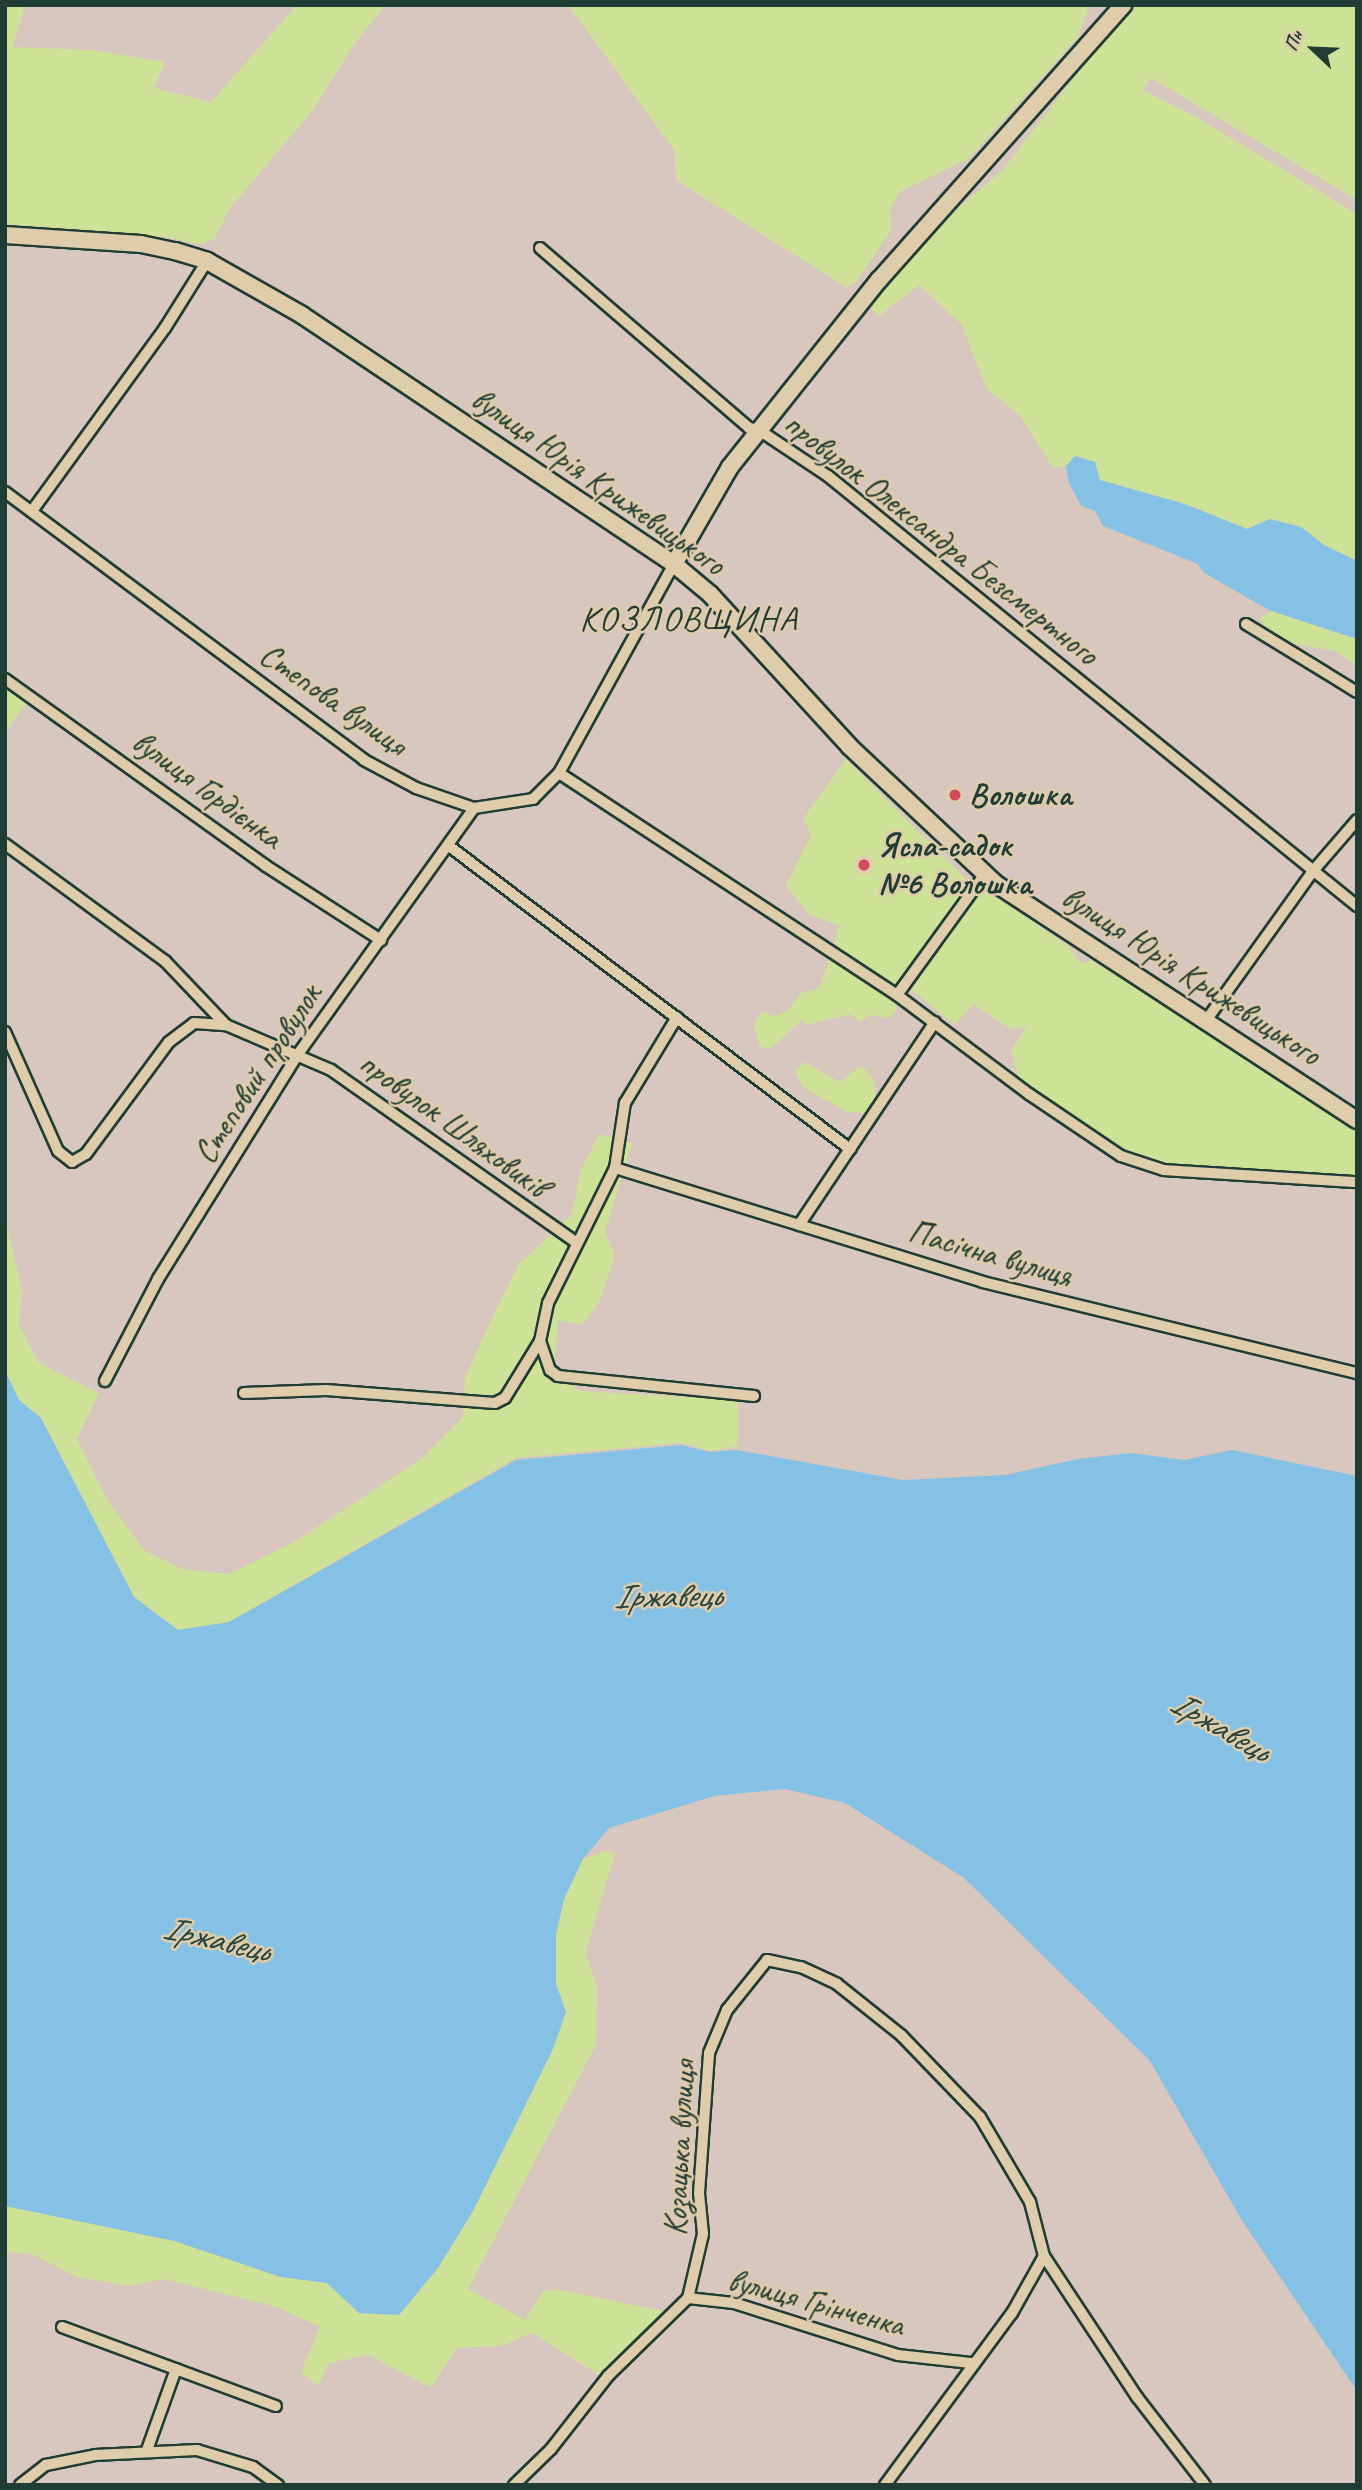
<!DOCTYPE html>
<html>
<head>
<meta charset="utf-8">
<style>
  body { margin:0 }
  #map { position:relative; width:1362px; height:2490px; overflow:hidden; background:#d7c7be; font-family:Caveat,sans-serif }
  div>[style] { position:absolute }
  .green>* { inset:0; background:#cee297 }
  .water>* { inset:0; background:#85c1e5 }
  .roads { filter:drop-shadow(2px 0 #1f3d34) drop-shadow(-2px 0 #1f3d34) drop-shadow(0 2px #1f3d34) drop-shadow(0 -2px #1f3d34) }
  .street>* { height:10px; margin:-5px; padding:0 5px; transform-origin:5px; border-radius:5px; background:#dfccaa }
  .secondary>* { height:16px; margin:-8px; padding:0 8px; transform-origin:8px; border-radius:8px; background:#dfccaa }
  .dots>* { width:19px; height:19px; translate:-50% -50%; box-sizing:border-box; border:4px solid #dfccaa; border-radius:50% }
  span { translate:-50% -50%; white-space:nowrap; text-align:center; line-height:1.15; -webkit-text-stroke:5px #dfccaa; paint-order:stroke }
  .street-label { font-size:33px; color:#1f3d34 }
  .poi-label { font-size:33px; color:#1f3d34; font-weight:700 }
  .left { translate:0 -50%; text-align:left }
  .neighbourhood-label { font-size:35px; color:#1f3d34; letter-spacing:2px }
  .water-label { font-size:35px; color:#24443d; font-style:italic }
  .frame { position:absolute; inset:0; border:7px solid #1f3d34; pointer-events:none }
  .north { position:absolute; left:1278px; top:14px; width:70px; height:70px; -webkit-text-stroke:5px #dfccaa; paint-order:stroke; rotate:293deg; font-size:19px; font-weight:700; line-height:28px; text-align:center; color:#1f3d34 }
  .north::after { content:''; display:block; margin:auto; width:24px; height:32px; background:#1f3d34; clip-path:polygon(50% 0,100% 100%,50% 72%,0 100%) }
</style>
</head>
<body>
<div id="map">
  <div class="green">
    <i style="clip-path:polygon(5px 5px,25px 5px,13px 47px,93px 50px,165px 62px,154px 88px,211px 102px,297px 5px,386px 5px,355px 43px,313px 110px,230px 208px,214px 240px,199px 244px,166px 237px,5px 224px)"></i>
    <i style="clip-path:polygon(568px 5px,1090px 5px,1078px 37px,968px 159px,901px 191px,890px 209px,891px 231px,856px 282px,847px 288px,676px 180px,675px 151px)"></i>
    <i style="clip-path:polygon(1130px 5px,1357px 5px,1357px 200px,1151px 78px,1142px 90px,1196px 117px,1357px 214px,1357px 561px,1324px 545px,1301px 527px,1270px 519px,1247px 529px,1185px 504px,1099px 480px,1095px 462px,1075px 456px,1066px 466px,1053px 468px,1021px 417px,986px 388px,962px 325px,919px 285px,879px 316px,868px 306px,942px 221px,1002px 171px,1096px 49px,1094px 43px)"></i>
    <i style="clip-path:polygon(1271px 611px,1357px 639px,1357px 666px,1336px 651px,1299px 645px,1274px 634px,1259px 619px)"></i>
    <i style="clip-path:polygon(5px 682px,30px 699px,5px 732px)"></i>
    <i style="clip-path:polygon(846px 759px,970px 883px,896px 987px,896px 1011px,889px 1018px,870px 1015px,859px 1022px,851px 1014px,806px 1025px,803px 1019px,770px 1049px,759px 1046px,754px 1025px,761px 1012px,775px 1016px,788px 1010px,801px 993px,819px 988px,827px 967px,839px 926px,809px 914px,786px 886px,811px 834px,803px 819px)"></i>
    <i style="clip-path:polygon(980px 891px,993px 895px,1067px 945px,1081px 964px,1091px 960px,1100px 965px,1357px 1129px,1357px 1178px,1164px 1167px,1115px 1148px,1021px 1085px,1011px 1050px,1027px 1027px,1011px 1029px,973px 1004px,955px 1025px,912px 990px)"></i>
    <i style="clip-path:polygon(804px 1062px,840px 1082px,859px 1067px,864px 1068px,874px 1081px,875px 1098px,865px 1113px,847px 1112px,803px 1087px,795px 1071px)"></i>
    <i style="clip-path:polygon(599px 1134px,632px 1143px,605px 1232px,615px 1257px,599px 1302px,583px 1324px,558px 1321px,554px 1371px,579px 1391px,738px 1400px,738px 1446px,711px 1451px,681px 1443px,516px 1458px,229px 1622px,178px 1630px,134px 1597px,41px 1418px,19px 1400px,5px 1371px,5px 1219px,22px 1290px,19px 1325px,39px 1363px,99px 1393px,77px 1439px,108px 1502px,145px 1551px,182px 1569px,229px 1574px,296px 1541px,422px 1458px,463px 1417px,465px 1377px,498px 1306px,519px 1264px,572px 1215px,580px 1172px)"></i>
    <i style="clip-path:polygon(605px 1851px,615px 1854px,585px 1954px,597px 1986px,596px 2045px,468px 2289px,525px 2320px,543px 2291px,557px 2289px,683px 2315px,612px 2383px,532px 2333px,501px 2346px,457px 2348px,431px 2388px,368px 2355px,329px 2363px,318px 2386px,301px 2372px,320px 2327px,277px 2307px,164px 2279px,130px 2286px,77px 2277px,32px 2254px,5px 2252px,5px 2206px,30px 2208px,174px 2241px,281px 2277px,327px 2283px,359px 2313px,438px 2268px,473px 2211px,553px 2049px,566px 2012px,556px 1984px,556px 1934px,564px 1899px,583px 1859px)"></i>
  </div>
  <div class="water">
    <i style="clip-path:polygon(1075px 456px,1095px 462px,1100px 480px,1185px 504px,1247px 529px,1270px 519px,1301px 527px,1324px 545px,1357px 561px,1357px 639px,1271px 611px,1204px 573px,1198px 564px,1103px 526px,1095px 511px,1081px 506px,1069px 483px,1066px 466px)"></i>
    <i style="clip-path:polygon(5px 1371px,19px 1400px,41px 1418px,134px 1597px,178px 1630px,229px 1622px,516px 1460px,681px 1445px,710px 1452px,737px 1450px,903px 1480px,1005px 1475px,1078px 1459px,1131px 1453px,1184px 1460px,1232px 1450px,1357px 1476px,1357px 2391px,1241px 2219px,1150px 2061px,964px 1878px,845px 1803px,785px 1789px,715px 1796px,609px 1828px,583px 1859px,564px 1899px,556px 1934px,556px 1984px,566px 2012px,553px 2049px,473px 2211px,438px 2268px,399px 2315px,359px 2313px,327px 2283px,281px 2277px,174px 2241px,5px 2206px)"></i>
  </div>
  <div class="roads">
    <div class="street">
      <i style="left:540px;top:248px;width:276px;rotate:40.7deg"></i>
      <i style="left:749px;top:428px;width:10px;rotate:11deg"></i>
      <i style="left:759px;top:430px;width:83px;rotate:33.7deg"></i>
      <i style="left:828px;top:476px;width:682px;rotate:39.11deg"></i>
      <i style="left:5px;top:492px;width:448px;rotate:36.7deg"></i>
      <i style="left:364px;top:760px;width:59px;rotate:28.3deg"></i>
      <i style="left:416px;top:788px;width:61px;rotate:19deg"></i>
      <i style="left:474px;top:808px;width:60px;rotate:-8.7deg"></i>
      <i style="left:533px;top:799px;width:37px;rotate:-45deg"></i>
      <i style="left:559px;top:773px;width:239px;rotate:-61.2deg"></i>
      <i style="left:32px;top:511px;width:226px;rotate:-54deg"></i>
      <i style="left:165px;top:328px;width:79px;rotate:-57.9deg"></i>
      <i style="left:1246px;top:624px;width:130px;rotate:31.5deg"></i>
      <i style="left:5px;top:679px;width:321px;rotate:35.6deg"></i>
      <i style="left:266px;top:866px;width:137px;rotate:32.8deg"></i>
      <i style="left:559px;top:773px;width:404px;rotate:33.3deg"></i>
      <i style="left:897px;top:995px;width:165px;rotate:36.9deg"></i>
      <i style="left:1029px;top:1094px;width:111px;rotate:34deg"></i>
      <i style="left:1121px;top:1156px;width:45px;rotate:18deg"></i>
      <i style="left:1164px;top:1170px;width:193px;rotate:3.6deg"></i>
      <i style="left:5px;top:844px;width:198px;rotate:36.2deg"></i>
      <i style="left:165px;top:961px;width:88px;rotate:46.4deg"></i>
      <i style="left:226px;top:1025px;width:114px;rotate:23.2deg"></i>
      <i style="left:331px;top:1070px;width:299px;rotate:35.1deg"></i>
      <i style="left:449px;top:846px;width:503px;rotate:37.08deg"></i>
      <i style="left:897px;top:995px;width:150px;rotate:-54deg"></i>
      <i style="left:1205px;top:1022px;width:186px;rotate:-54.4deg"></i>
      <i style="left:1313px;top:871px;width:67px;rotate:-49.2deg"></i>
      <i style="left:5px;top:1032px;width:130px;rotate:66deg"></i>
      <i style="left:58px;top:1151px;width:18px;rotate:38deg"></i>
      <i style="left:72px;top:1162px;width:16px;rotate:-30deg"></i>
      <i style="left:86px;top:1154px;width:139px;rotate:-53.5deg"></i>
      <i style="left:169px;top:1042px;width:31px;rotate:-37deg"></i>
      <i style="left:194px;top:1023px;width:32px;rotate:4deg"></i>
      <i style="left:615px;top:1168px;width:385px;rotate:17.2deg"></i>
      <i style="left:983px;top:1282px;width:385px;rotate:13.7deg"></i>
      <i style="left:799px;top:1225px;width:244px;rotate:-56.2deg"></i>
      <i style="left:540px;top:1341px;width:31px;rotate:71deg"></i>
      <i style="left:550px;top:1370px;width:10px;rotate:37deg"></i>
      <i style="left:558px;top:1376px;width:197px;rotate:5.8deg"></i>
      <i style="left:105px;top:1381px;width:115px;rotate:-62.5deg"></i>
      <i style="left:158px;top:1279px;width:265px;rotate:-58.1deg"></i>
      <i style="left:298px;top:1054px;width:302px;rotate:-54.4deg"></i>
      <i style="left:244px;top:1393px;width:82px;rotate:-2.1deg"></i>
      <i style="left:326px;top:1390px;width:169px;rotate:4.4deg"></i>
      <i style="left:495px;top:1403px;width:11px;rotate:-27deg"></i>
      <i style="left:505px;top:1398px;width:67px;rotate:-58.4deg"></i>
      <i style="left:540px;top:1341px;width:39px;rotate:-78deg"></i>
      <i style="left:548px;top:1303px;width:151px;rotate:-63.6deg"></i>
      <i style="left:615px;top:1168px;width:66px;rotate:-81.3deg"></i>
      <i style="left:625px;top:1103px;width:100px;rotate:-58.8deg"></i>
      <i style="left:688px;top:2298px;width:46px;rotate:6.2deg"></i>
      <i style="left:734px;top:2303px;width:172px;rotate:17.6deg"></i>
      <i style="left:898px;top:2355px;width:73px;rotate:6.3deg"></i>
      <i style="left:62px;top:2327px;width:228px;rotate:20.3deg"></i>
      <i style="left:147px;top:2450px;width:86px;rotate:-70.3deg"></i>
      <i style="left:20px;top:2485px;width:33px;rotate:-38deg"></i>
      <i style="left:46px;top:2465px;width:50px;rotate:-11.5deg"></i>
      <i style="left:95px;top:2455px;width:102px;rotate:-2.8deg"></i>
      <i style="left:197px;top:2450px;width:59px;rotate:16.9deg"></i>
      <i style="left:253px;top:2467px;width:31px;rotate:36deg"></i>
      <i style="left:514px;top:2485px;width:52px;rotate:-44.2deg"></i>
      <i style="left:551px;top:2449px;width:93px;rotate:-52deg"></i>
      <i style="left:608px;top:2376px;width:112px;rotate:-44.3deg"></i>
      <i style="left:688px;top:2298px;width:66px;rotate:-76.8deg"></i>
      <i style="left:703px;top:2234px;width:41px;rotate:-95.6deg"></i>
      <i style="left:699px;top:2193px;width:140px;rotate:-85.9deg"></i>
      <i style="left:709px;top:2053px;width:47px;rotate:-67.3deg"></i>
      <i style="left:727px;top:2010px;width:64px;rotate:-51.3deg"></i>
      <i style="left:767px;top:1960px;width:35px;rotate:12deg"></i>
      <i style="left:801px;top:1967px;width:40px;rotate:25deg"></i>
      <i style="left:837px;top:1984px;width:82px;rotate:38.6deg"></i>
      <i style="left:901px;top:2035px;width:114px;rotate:46.1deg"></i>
      <i style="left:980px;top:2117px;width:99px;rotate:59.5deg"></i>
      <i style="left:1030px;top:2202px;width:56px;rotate:75.5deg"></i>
      <i style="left:1044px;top:2256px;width:169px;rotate:56.6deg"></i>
      <i style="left:1137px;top:2397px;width:111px;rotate:52.3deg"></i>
      <i style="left:885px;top:2485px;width:214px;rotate:-53.6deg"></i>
      <i style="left:1012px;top:2313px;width:65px;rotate:-60.7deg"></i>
    </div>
    <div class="secondary">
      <i style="left:5px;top:235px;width:136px;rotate:3.8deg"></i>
      <i style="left:141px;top:244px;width:35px;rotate:12deg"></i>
      <i style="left:175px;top:251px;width:34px;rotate:17deg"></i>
      <i style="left:207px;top:261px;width:109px;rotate:29.6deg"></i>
      <i style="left:302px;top:315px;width:448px;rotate:33.8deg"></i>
      <i style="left:674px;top:564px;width:47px;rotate:39.8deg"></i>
      <i style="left:710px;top:594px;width:207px;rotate:47.5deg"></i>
      <i style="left:850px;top:747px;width:200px;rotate:43.2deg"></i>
      <i style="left:996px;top:884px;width:431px;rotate:33.2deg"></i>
      <i style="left:674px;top:564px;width:112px;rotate:-60deg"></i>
      <i style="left:730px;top:467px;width:239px;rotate:-51.5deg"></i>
      <i style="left:879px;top:280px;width:368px;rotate:-48.4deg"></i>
    </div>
  </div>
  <div class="dots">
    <i style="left:955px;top:795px;background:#d1495b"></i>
    <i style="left:864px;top:865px;background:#d1495b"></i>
  </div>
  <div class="street-label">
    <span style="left:598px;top:482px;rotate:35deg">вулиця Юрія Крижевицького</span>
    <span style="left:941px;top:539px;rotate:38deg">провулок Олександра Безсмертного</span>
    <span style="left:333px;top:700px;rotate:35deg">Степова вулиця</span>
    <span style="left:207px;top:790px;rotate:36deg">вулиця Гордієнка</span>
    <span style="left:1191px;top:976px;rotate:33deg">вулиця Юрія Крижевицького</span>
    <span style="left:258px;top:1074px;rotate:-57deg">Степовий провулок</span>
    <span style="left:453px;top:1125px;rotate:36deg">провулок Шляховиків</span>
    <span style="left:990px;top:1254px;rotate:16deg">Пасічна вулиця</span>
    <span style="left:680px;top:2148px;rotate:-87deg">Козацька вулиця</span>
    <span style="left:816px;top:2303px;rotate:15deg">вулиця Грінченка</span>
  </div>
  <div class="poi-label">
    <span class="left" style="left:969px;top:795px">Волошка</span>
    <span class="left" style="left:878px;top:865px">Ясла-садок<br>№6 Волошка</span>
  </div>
  <div class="neighbourhood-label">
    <span style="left:689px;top:619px">КОЗЛОВЩИНА</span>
  </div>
  <div class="water-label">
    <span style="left:667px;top:1596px;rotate:-1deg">Іржавець</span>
    <span style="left:1220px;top:1726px;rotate:30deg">Іржавець</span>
    <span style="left:216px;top:1939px;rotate:13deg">Іржавець</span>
  </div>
  <div class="frame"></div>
  <div class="north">Пн</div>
</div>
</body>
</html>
